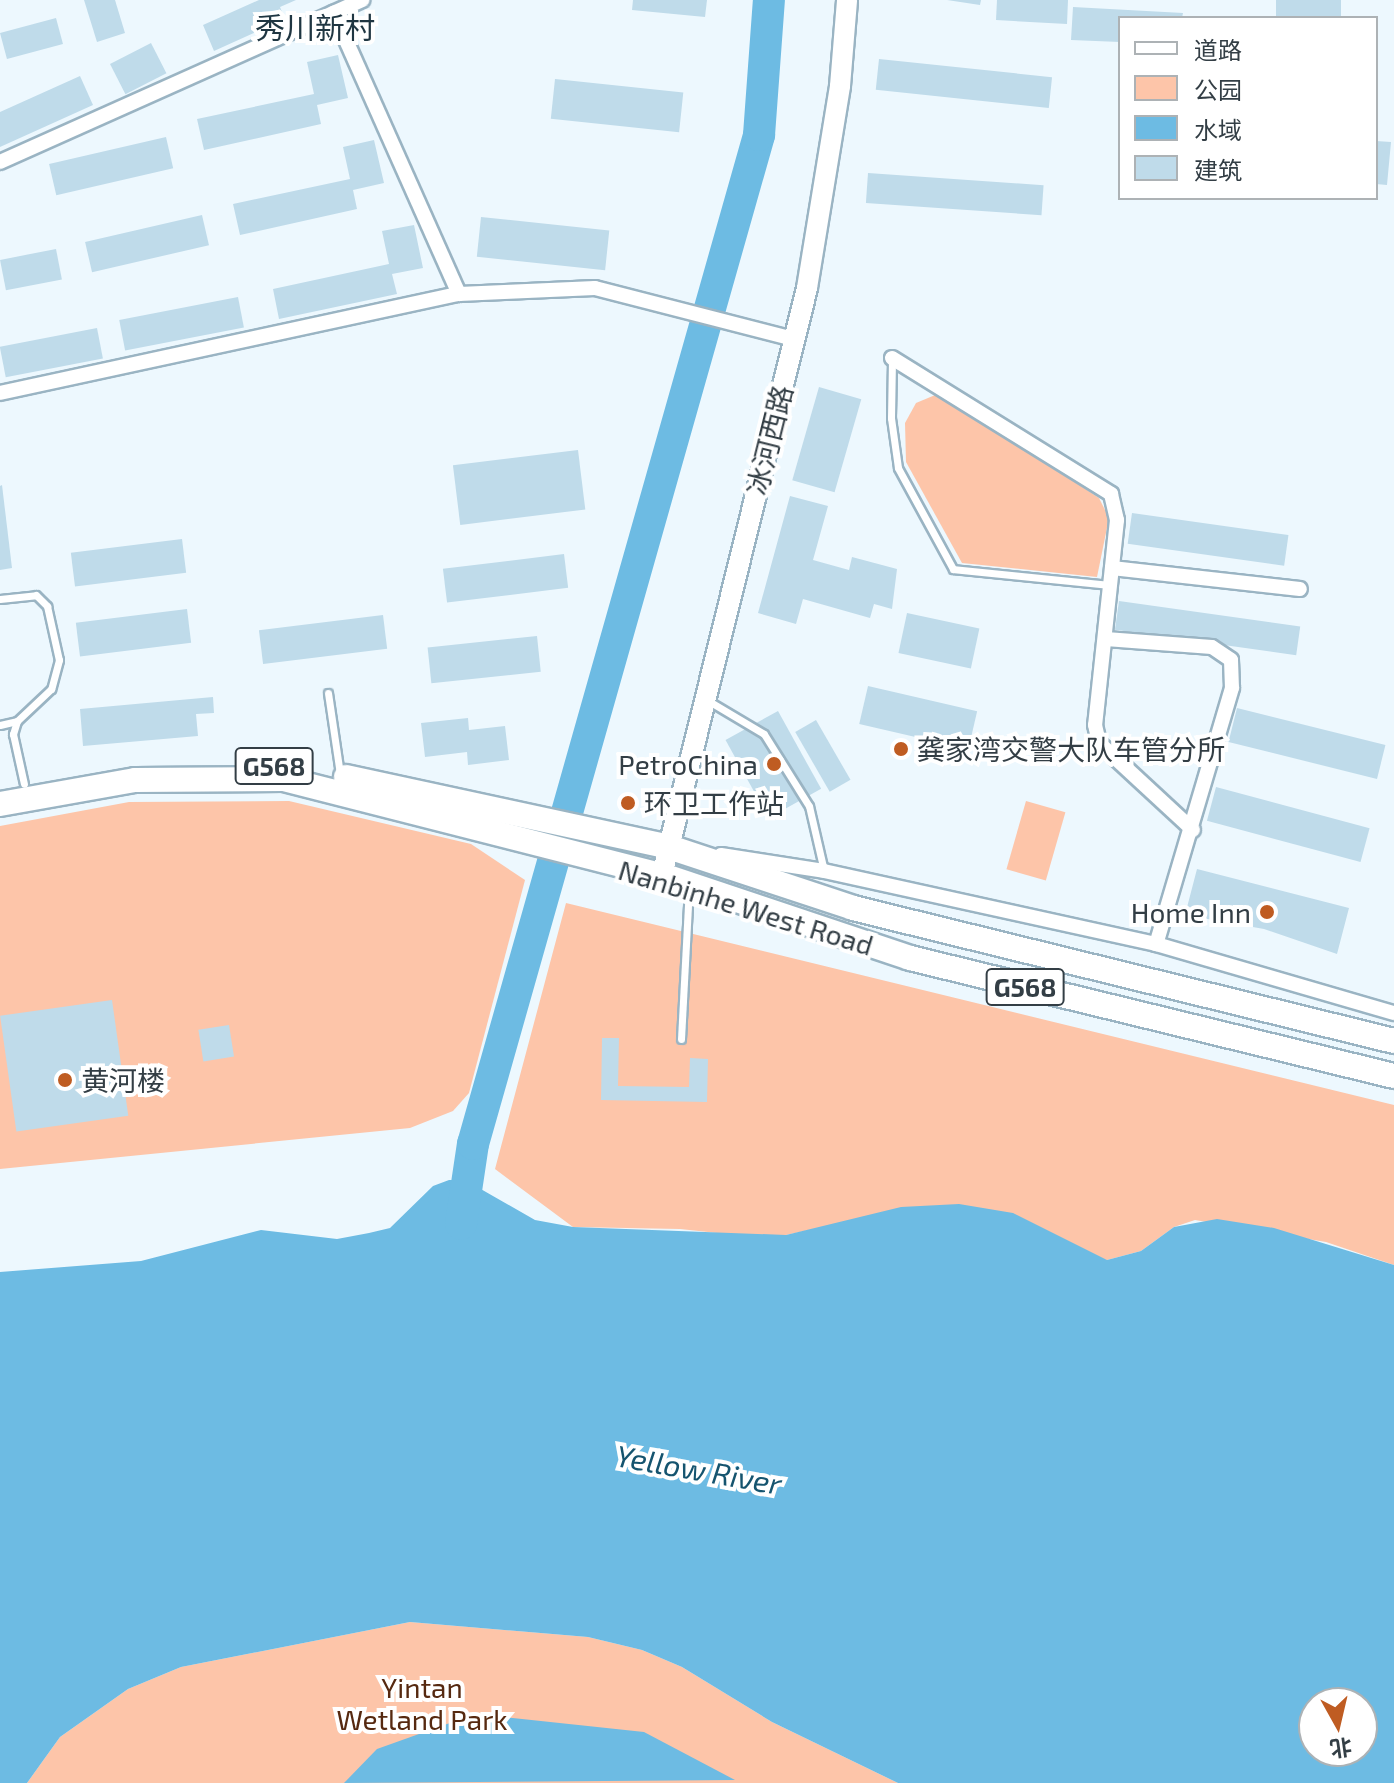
<!DOCTYPE html>
<html>
<head>
<meta charset="utf-8">
<style>
  body { margin:0 }
  #map { position:relative; width:1394px; height:1783px; overflow:hidden; background:#edf8fe; font-family:"Exo 2","Noto Sans SC",sans-serif }
  div>[style] { position:absolute }
  .green>* { inset:0; background:#fdc5a9; transform-origin:0 0 }
  .water>* { inset:0; background:#6dbbe3 }
  .river>* { height:32px; margin:-16px; padding:0 16px; transform-origin:16px; border-radius:16px; background:#6dbbe3 }
  .building>* { inset:0; background:#bfdbea; transform-origin:0 0 }
  .roads { filter:drop-shadow(2px 0 #9ab4c3) drop-shadow(-2px 0 #9ab4c3) drop-shadow(0 2px #9ab4c3) drop-shadow(0 -2px #9ab4c3) }
  .service>* { height:7px; margin:-3.5px; padding:0 3.5px; transform-origin:3.5px; border-radius:3.5px; background:#fff }
  .minor>* { height:14px; margin:-7px; padding:0 7px; transform-origin:7px; border-radius:7px; background:#fff }
  .secondary>* { height:20px; margin:-10px; padding:0 10px; transform-origin:10px; border-radius:10px; background:#fff }
  .trunk>* { height:24px; margin:-12px; padding:0 12px; transform-origin:12px; border-radius:12px; background:#fff }
  .dots>* { width:22px; height:22px; translate:-50% -50%; box-sizing:border-box; border:4px solid #fff; border-radius:50% }
  span { translate:-50% -50%; white-space:nowrap; text-align:center; line-height:1.15; -webkit-text-stroke:8px #fff; paint-order:stroke }
  .shield-label span { padding:2px 6px; background:#fff; border:2px solid; border-radius:6px; -webkit-text-stroke-width:0 }
  .shield-label { font-size:26px; color:#333e45; font-weight:700 }
  .street-label { font-size:28px; color:#333e45 }
  .poi-label { font-size:28px; color:#333e45 }
  .left { translate:0 -50%; text-align:left }
  .right { translate:-100% -50%; text-align:right }
  .park-label { font-size:28px; color:#562910 }
  .neighbourhood-label { font-size:30px; color:#1f3642 }
  .water-label { font-size:30px; color:#15546f; font-style:italic }
  .legend { position:absolute; left:1118px; top:16px; width:260px; height:184px; box-sizing:border-box; background:#fff; border:2px solid #adb2b5; margin:0; padding:10px 14px; list-style:none; font-size:24px; color:#333e45 }
  .legend li { display:flex; align-items:center; gap:16px; height:40px }
  .legend b { width:40px; border:2px solid #adb2b5 }
  .north { position:absolute; left:1298px; top:1687px; width:80px; height:80px; box-sizing:border-box; background:#fff; border:2px solid #adb2b5; border-radius:50%; rotate:172deg; font-size:22px; font-weight:700; line-height:32px; text-align:center; color:#333e45 }
  .north::after { content:''; display:block; margin:auto; width:28px; height:36px; background:#bf5c22; clip-path:polygon(50% 0,100% 100%,50% 72%,0 100%) }
</style>
</head>
<body>
<div id="map">
  <div class="green">
    <i style="clip-path:polygon(940px 393px,1099px 498px,1109px 518px,1097px 577px,962px 563px,906px 462px,905px 423px,916px 403px)"></i>
    <i style="clip-path:polygon(289px 801px,471px 844px,525px 880px,469px 1093px,453px 1111px,410px 1128px,0 1169px,0 826px,129px 802px)"></i>
    <i style="left:1026px;top:801px;width:41px;height:71px;rotate:16deg"></i>
    <i style="clip-path:polygon(566px 903px,1394px 1105px,1394px 1265px,1326px 1242px,1195px 1220px,1174px 1227px,1141px 1251px,1107px 1260px,828px 1226px,786px 1235px,745px 1236px,680px 1229px,573px 1227px,495px 1169px)"></i>
    <i style="clip-path:polygon(410px 1622px,588px 1637px,642px 1650px,682px 1667px,772px 1722px,898px 1783px,27px 1783px,60px 1737px,128px 1689px,181px 1667px)"></i>
  </div>
  <div class="water">
    <i style="clip-path:polygon(evenodd,449px 1180px,465px 1180px,535px 1220px,573px 1227px,786px 1235px,901px 1207px,959px 1204px,1013px 1213px,1107px 1260px,1141px 1251px,1174px 1227px,1217px 1219px,1274px 1228px,1394px 1265px,1394px 1783px,898px 1783px,772px 1722px,682px 1667px,642px 1650px,588px 1637px,410px 1622px,181px 1667px,128px 1689px,60px 1737px,27px 1783px,0 1783px,0 1272px,141px 1261px,261px 1230px,337px 1239px,369px 1233px,390px 1228px,433px 1186px,449px 1180px,1314px 1703px,1362px 1703px,1362px 1751px,1314px 1751px,1314px 1703px)"></i>
    <i style="clip-path:polygon(475px 1714px,644px 1732px,735px 1780px,344px 1783px,377px 1749px)"></i>
  </div>
  <div class="river">
    <i style="left:461px;top:1224px;width:81px;rotate:-81.5deg"></i>
    <i style="left:473px;top:1144px;width:1049px;rotate:-74.17deg"></i>
    <i style="left:759px;top:135px;width:135px;rotate:-85.8deg"></i>
  </div>
  <div class="building">
    <i style="clip-path:polygon(84px 0,115px 0,125px 33px,97px 42px)"></i>
    <i style="clip-path:polygon(259px 0,296px 0,280px 7px,285px 19px,214px 51px,203px 25px)"></i>
    <i style="clip-path:polygon(633px 0,707px 0,705px 17px,632px 10px)"></i>
    <i style="clip-path:polygon(947px 0,981px 0,980px 5px)"></i>
    <i style="clip-path:polygon(997px 0,1068px 0,1067px 24px,996px 20px)"></i>
    <i style="left:1276px;top:0;width:65px;height:18px"></i>
    <i style="clip-path:polygon(1073px 7px,1183px 13px,1182px 18px,1120px 18px,1120px 42px,1071px 40px)"></i>
    <i style="left:56px;top:18px;width:27px;height:58px;rotate:75deg"></i>
    <i style="left:151px;top:43px;width:34px;height:46px;rotate:63deg"></i>
    <i style="clip-path:polygon(338px 55px,348px 98px,317px 105px,321px 124px,204px 150px,197px 119px,314px 94px,307px 62px)"></i>
    <i style="left:879px;top:59px;width:174px;height:31px;rotate:6deg"></i>
    <i style="clip-path:polygon(80px 76px,93px 105px,0 147px,0 112px)"></i>
    <i style="left:555px;top:79px;width:129px;height:40px;rotate:6deg"></i>
    <i style="left:166px;top:137px;width:32px;height:120px;rotate:77deg"></i>
    <i style="clip-path:polygon(374px 140px,384px 183px,353px 190px,357px 209px,240px 235px,233px 204px,350px 179px,343px 147px)"></i>
    <i style="clip-path:polygon(1376px 141px,1391px 142px,1387px 185px,1376px 184px)"></i>
    <i style="left:868px;top:173px;width:176px;height:30px;rotate:4deg"></i>
    <i style="left:202px;top:215px;width:31px;height:120px;rotate:77deg"></i>
    <i style="left:481px;top:217px;width:129px;height:40px;rotate:6deg"></i>
    <i style="clip-path:polygon(414px 225px,423px 268px,392px 274px,397px 294px,279px 319px,273px 289px,389px 264px,382px 231px)"></i>
    <i style="left:56px;top:249px;width:31px;height:57px;rotate:79deg"></i>
    <i style="left:238px;top:297px;width:31px;height:121px;rotate:79deg"></i>
    <i style="left:97px;top:328px;width:31px;height:99px;rotate:79deg"></i>
    <i style="left:819px;top:387px;width:44px;height:97px;rotate:16deg"></i>
    <i style="left:578px;top:450px;width:60px;height:126px;rotate:83deg"></i>
    <i style="clip-path:polygon(2px 485px,12px 568px,0 570px,0 486px)"></i>
    <i style="clip-path:polygon(790px 496px,828px 506px,813px 560px,849px 570px,852px 557px,897px 569px,892px 609px,874px 604px,870px 618px,803px 599px,796px 624px,758px 613px)"></i>
    <i style="left:1132px;top:513px;width:158px;height:31px;rotate:8deg"></i>
    <i style="left:182px;top:539px;width:34px;height:112px;rotate:83deg"></i>
    <i style="left:564px;top:554px;width:34px;height:122px;rotate:83deg"></i>
    <i style="left:1119px;top:601px;width:183px;height:29px;rotate:8deg"></i>
    <i style="left:187px;top:609px;width:34px;height:112px;rotate:83deg"></i>
    <i style="left:907px;top:613px;width:74px;height:41px;rotate:12deg"></i>
    <i style="left:383px;top:615px;width:34px;height:125px;rotate:83deg"></i>
    <i style="left:537px;top:636px;width:36px;height:110px;rotate:84deg"></i>
    <i style="left:868px;top:686px;width:112px;height:39px;rotate:13deg"></i>
    <i style="clip-path:polygon(213px 697px,214px 713px,196px 714px,198px 736px,83px 746px,80px 709px)"></i>
    <i style="left:1237px;top:708px;width:153px;height:35px;rotate:14deg"></i>
    <i style="left:778px;top:711px;width:89px;height:60px;rotate:61deg"></i>
    <i style="clip-path:polygon(468px 718px,469px 730px,505px 726px,509px 760px,468px 765px,467px 752px,425px 757px,421px 723px)"></i>
    <i style="left:816px;top:720px;width:69px;height:24px;rotate:60deg"></i>
    <i style="left:1216px;top:787px;width:159px;height:35px;rotate:15deg"></i>
    <i style="left:622px;top:798px;width:14px;height:8px;rotate:12deg"></i>
    <i style="clip-path:polygon(1197px 869px,1349px 908px,1337px 954px,1264px 929px,1185px 915px)"></i>
    <i style="left:112px;top:1000px;width:117px;height:113px;rotate:82deg"></i>
    <i style="left:229px;top:1025px;width:32px;height:31px;rotate:81deg"></i>
    <i style="clip-path:polygon(602px 1038px,619px 1038px,618px 1086px,689px 1087px,690px 1058px,708px 1059px,707px 1102px,601px 1100px)"></i>
  </div>
  <div class="roads">
    <div class="service">
      <i style="left:892px;top:360px;width:58px;rotate:91deg"></i>
      <i style="left:891px;top:418px;width:50px;rotate:82deg"></i>
      <i style="left:898px;top:468px;width:115px;rotate:61.4deg"></i>
      <i style="left:953px;top:569px;width:159px;rotate:5.8deg"></i>
      <i style="left:0;top:599px;width:36px;rotate:-6deg"></i>
      <i style="left:36px;top:595px;width:16px;rotate:45deg"></i>
      <i style="left:47px;top:606px;width:55px;rotate:77.5deg"></i>
      <i style="left:59px;top:660px;width:30px;rotate:105deg"></i>
      <i style="left:51px;top:689px;width:47px;rotate:136.7deg"></i>
      <i style="left:17px;top:721px;width:14px;rotate:107deg"></i>
      <i style="left:13px;top:734px;width:51px;rotate:77.6deg"></i>
      <i style="left:328px;top:693px;width:82px;rotate:81.6deg"></i>
      <i style="left:707px;top:700px;width:66px;rotate:30.8deg"></i>
      <i style="left:764px;top:734px;width:85px;rotate:58deg"></i>
      <i style="left:809px;top:806px;width:67px;rotate:77deg"></i>
      <i style="left:0;top:725px;width:17px;rotate:-13deg"></i>
      <i style="left:681px;top:1039px;width:152px;rotate:-87deg"></i>
    </div>
    <div class="minor">
      <i style="left:0;top:162px;width:397px;rotate:-24.1deg"></i>
      <i style="left:459px;top:294px;width:136px;rotate:-2.5deg"></i>
      <i style="left:595px;top:288px;width:205px;rotate:14.4deg"></i>
      <i style="left:892px;top:358px;width:258px;rotate:31.8deg"></i>
      <i style="left:1111px;top:494px;width:27px;rotate:77deg"></i>
      <i style="left:1117px;top:520px;width:206px;rotate:96.1deg"></i>
      <i style="left:1095px;top:725px;width:18px;rotate:77deg"></i>
      <i style="left:1099px;top:743px;width:128px;rotate:42.8deg"></i>
      <i style="left:0;top:393px;width:470px;rotate:-12.2deg"></i>
      <i style="left:459px;top:294px;width:308px;rotate:-114deg"></i>
      <i style="left:1112px;top:568px;width:189px;rotate:6.4deg"></i>
      <i style="left:1106px;top:639px;width:106px;rotate:4.3deg"></i>
      <i style="left:1212px;top:647px;width:23px;rotate:34deg"></i>
      <i style="left:1231px;top:660px;width:28px;rotate:88deg"></i>
      <i style="left:1232px;top:688px;width:267px;rotate:106.5deg"></i>
      <i style="left:721px;top:855px;width:104px;rotate:8.8deg"></i>
      <i style="left:824px;top:871px;width:340px;rotate:12.4deg"></i>
      <i style="left:1156px;top:944px;width:248px;rotate:16.2deg"></i>
    </div>
    <div class="secondary">
      <i style="left:662px;top:875px;width:605px;rotate:-76.12deg"></i>
      <i style="left:807px;top:288px;width:205px;rotate:-80.7deg"></i>
      <i style="left:840px;top:86px;width:86px;rotate:-85.3deg"></i>
    </div>
    <div class="trunk">
      <i style="left:346px;top:777px;width:330px;rotate:12.2deg"></i>
      <i style="left:669px;top:847px;width:194px;rotate:18.3deg"></i>
      <i style="left:853px;top:908px;width:557px;rotate:13.81deg"></i>
      <i style="left:0;top:804px;width:137px;rotate:-10.1deg"></i>
      <i style="left:135px;top:780px;width:149px;rotate:-0.4deg"></i>
      <i style="left:284px;top:779px;width:390px;rotate:14.3deg"></i>
      <i style="left:662px;top:875px;width:262px;rotate:18.5deg"></i>
      <i style="left:910px;top:958px;width:498px;rotate:13.7deg"></i>
    </div>
  </div>
  <div class="dots">
    <i style="left:901px;top:749px;background:#bf5c22"></i>
    <i style="left:774px;top:764px;background:#bf5c22"></i>
    <i style="left:628px;top:803px;background:#bf5c22"></i>
    <i style="left:1267px;top:912px;background:#bf5c22"></i>
    <i style="left:65px;top:1080px;background:#bf5c22"></i>
  </div>
  <div class="shield-label">
    <span style="left:274px;top:766px">G568</span>
    <span style="left:1025px;top:987px">G568</span>
  </div>
  <div class="street-label">
    <span style="left:769px;top:440px;rotate:-76deg">冰河西路</span>
    <span style="left:746px;top:907px;rotate:17deg">Nanbinhe West Road</span>
  </div>
  <div class="poi-label">
    <span class="left" style="left:917px;top:749px">龚家湾交警大队车管分所</span>
    <span class="right" style="left:758px;top:764px">PetroChina</span>
    <span class="left" style="left:644px;top:803px">环卫工作站</span>
    <span class="right" style="left:1251px;top:912px">Home Inn</span>
    <span class="left" style="left:81px;top:1080px">黄河楼</span>
  </div>
  <div class="park-label">
    <span style="left:422px;top:1703px">Yintan<br>Wetland Park</span>
  </div>
  <div class="neighbourhood-label">
    <span style="left:315px;top:27px">秀川新村</span>
  </div>
  <div class="water-label">
    <span style="left:699px;top:1469px;rotate:10deg">Yellow River</span>
  </div>
  <ul class="legend">
  <li><b style="height:10px;background:#fff"></b>道路</li>
  <li><b style="height:22px;background:#fdc5a9"></b>公园</li>
  <li><b style="height:22px;background:#6dbbe3"></b>水域</li>
  <li><b style="height:22px;background:#bfdbea"></b>建筑</li>
  </ul>
  <div class="north">北</div>
</div>
</body>
</html>
